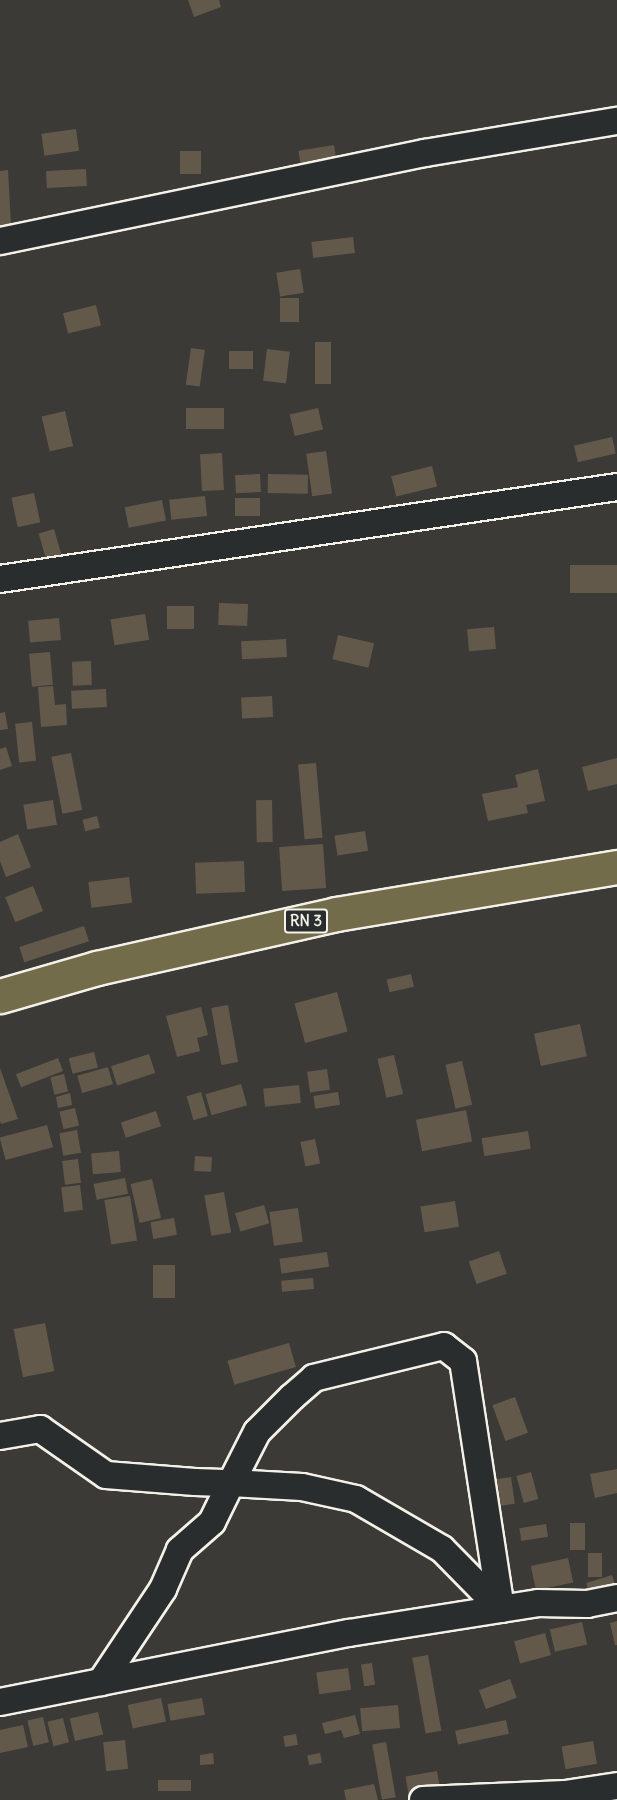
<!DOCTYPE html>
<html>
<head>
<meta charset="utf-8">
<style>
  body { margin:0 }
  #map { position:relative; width:617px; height:1800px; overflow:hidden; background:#3b3a37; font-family:Delius,sans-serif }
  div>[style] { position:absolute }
  .building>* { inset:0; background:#63594b; transform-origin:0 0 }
  .roads { filter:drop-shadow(2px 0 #f4f1e8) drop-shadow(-2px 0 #f4f1e8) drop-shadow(0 2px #f4f1e8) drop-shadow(0 -2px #f4f1e8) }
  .street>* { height:26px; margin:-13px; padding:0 13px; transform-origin:13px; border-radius:13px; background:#2a2d2e }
  .highway>* { height:33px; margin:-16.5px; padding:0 16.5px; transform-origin:16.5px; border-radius:16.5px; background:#736c4b }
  span { translate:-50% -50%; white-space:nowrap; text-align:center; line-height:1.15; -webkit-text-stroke:4.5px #2a2d2e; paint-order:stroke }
  .shield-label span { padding:2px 4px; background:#2a2d2e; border:2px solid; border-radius:4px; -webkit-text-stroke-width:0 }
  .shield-label { font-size:15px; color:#f4f1e8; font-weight:700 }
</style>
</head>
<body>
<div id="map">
  <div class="building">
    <i style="clip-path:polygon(188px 0,219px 0,221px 7px,194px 17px)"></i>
    <i style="left:76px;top:129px;width:22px;height:35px;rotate:82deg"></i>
    <i style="left:334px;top:145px;width:20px;height:36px;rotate:81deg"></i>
    <i style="left:180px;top:151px;width:21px;height:23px"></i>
    <i style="left:86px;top:169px;width:17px;height:40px;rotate:87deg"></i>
    <i style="clip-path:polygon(8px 170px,11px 225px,0 226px,0 171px)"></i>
    <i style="left:353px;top:237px;width:16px;height:42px;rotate:83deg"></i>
    <i style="left:300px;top:269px;width:24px;height:24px;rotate:81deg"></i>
    <i style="left:280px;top:298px;width:19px;height:24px"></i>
    <i style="left:96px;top:305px;width:21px;height:34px;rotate:76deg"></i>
    <i style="left:315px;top:342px;width:16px;height:42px"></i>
    <i style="left:191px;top:348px;width:14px;height:37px;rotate:8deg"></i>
    <i style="left:267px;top:349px;width:23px;height:32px;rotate:7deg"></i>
    <i style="left:229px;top:351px;width:24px;height:18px"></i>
    <i style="left:186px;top:408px;width:38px;height:21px"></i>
    <i style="left:318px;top:408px;width:22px;height:29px;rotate:77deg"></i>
    <i style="left:65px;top:411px;width:36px;height:24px;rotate:77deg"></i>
    <i style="left:612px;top:437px;width:17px;height:39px;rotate:77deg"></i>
    <i style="left:326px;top:451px;width:43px;height:20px;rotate:82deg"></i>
    <i style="left:222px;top:453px;width:37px;height:22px;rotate:87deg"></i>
    <i style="left:432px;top:466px;width:21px;height:42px;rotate:76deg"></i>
    <i style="left:260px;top:474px;width:18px;height:25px;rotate:87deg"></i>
    <i style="left:268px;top:474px;width:40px;height:19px;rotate:1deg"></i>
    <i style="left:34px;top:493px;width:30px;height:23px;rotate:78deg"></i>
    <i style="left:205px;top:496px;width:20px;height:36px;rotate:84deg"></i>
    <i style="left:260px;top:498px;width:18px;height:25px;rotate:90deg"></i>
    <i style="left:162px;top:500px;width:21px;height:38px;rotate:79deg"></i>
    <i style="left:54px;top:529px;width:35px;height:16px;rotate:74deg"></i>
    <i style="left:617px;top:565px;width:28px;height:47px;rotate:90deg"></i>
    <i style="left:219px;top:603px;width:29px;height:22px;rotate:2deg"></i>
    <i style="left:167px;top:606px;width:27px;height:23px"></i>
    <i style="left:145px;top:614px;width:26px;height:35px;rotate:81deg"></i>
    <i style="left:59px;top:618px;width:22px;height:31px;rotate:85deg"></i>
    <i style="left:494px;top:627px;width:22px;height:27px;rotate:85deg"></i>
    <i style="left:338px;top:635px;width:37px;height:25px;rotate:13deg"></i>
    <i style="left:286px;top:639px;width:18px;height:45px;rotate:87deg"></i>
    <i style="left:50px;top:652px;width:33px;height:21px;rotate:85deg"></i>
    <i style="left:91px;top:661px;width:24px;height:19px;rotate:88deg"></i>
    <i style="clip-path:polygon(53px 686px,55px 705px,66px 704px,67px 725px,41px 727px,38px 687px)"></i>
    <i style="left:106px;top:689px;width:18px;height:35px;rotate:87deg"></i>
    <i style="left:272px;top:696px;width:21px;height:31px;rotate:87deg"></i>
    <i style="clip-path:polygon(5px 712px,8px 729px,0 730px,0 713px)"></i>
    <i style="left:32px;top:722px;width:39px;height:17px;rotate:84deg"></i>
    <i style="clip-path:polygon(6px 747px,12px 766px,0 770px,0 749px)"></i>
    <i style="left:71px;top:753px;width:58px;height:20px;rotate:79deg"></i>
    <i style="clip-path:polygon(617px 758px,617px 784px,588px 791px,582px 767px)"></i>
    <i style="left:316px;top:763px;width:75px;height:18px;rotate:85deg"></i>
    <i style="clip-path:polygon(538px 769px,545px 801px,526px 805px,528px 813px,488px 821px,482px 794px,518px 787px,515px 775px)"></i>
    <i style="left:53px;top:800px;width:25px;height:30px;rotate:81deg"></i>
    <i style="left:272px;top:800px;width:42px;height:16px;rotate:89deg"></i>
    <i style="left:97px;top:816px;width:12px;height:15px;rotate:76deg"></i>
    <i style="left:365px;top:831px;width:20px;height:31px;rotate:81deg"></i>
    <i style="clip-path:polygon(18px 834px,31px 867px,6px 877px,0 861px,0 842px)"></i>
    <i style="left:323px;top:844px;width:44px;height:44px;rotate:86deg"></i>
    <i style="left:244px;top:861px;width:31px;height:49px;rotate:88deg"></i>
    <i style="left:129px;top:877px;width:26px;height:41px;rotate:83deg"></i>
    <i style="left:33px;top:886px;width:27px;height:30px;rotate:68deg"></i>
    <i style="left:84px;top:926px;width:16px;height:68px;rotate:72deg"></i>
    <i style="left:411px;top:974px;width:13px;height:25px;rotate:77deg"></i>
    <i style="left:337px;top:992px;width:41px;height:44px;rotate:75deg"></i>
    <i style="left:228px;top:1005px;width:58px;height:17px;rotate:80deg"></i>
    <i style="clip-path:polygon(201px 1007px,208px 1035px,197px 1038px,200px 1051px,177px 1057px,166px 1016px)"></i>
    <i style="left:580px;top:1024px;width:33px;height:47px;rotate:78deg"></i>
    <i style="left:94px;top:1052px;width:16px;height:26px;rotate:76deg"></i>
    <i style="left:149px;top:1054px;width:20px;height:40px;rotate:72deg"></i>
    <i style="left:394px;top:1055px;width:40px;height:17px;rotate:77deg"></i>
    <i style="left:58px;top:1058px;width:14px;height:45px;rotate:69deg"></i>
    <i style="left:462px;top:1061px;width:45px;height:17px;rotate:77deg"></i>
    <i style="left:108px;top:1067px;width:18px;height:32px;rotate:74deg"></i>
    <i style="clip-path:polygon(0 1068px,18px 1119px,1px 1124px,0 1121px)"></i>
    <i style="left:327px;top:1069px;width:21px;height:20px;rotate:82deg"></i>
    <i style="left:64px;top:1074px;width:18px;height:14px;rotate:77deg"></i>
    <i style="left:241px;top:1084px;width:22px;height:37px;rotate:74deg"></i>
    <i style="left:299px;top:1085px;width:18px;height:36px;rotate:84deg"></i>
    <i style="left:201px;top:1092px;width:25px;height:15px;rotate:74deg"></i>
    <i style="left:338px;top:1092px;width:13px;height:25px;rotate:81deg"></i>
    <i style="clip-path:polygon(70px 1093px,72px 1105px,58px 1108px,56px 1097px)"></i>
    <i style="left:75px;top:1108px;width:18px;height:16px;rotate:77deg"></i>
    <i style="left:466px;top:1110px;width:32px;height:51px;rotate:79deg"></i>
    <i style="left:156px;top:1111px;width:16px;height:37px;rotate:72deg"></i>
    <i style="left:47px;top:1125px;width:23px;height:49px;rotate:75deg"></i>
    <i style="left:77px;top:1130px;width:23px;height:18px;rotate:80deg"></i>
    <i style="left:528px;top:1131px;width:18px;height:47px;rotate:81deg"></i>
    <i style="left:315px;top:1139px;width:25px;height:15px;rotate:78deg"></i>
    <i style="left:119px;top:1151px;width:21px;height:28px;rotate:85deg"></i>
    <i style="left:195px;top:1156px;width:17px;height:15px;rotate:3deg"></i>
    <i style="left:78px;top:1159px;width:24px;height:16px;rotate:83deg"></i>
    <i style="left:125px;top:1178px;width:16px;height:32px;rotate:79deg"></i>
    <i style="left:152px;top:1179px;width:40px;height:22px;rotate:77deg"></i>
    <i style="left:80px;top:1185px;width:25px;height:19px;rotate:83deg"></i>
    <i style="left:224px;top:1192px;width:41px;height:20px;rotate:80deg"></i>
    <i style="left:130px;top:1196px;width:45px;height:26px;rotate:81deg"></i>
    <i style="left:455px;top:1201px;width:26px;height:35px;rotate:81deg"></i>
    <i style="left:264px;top:1205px;width:19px;height:30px;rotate:74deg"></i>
    <i style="left:298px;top:1208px;width:34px;height:29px;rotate:82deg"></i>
    <i style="left:174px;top:1218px;width:17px;height:24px;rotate:80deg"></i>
    <i style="left:499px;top:1251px;width:24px;height:32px;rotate:71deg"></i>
    <i style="left:327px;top:1252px;width:15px;height:48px;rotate:82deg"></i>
    <i style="left:153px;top:1265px;width:22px;height:33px"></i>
    <i style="left:313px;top:1278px;width:11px;height:32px;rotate:85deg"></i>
    <i style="left:45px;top:1323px;width:49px;height:32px;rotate:79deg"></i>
    <i style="left:289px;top:1343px;width:25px;height:64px;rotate:74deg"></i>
    <i style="left:515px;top:1397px;width:38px;height:24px;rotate:70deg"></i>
    <i style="clip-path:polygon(617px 1469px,617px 1493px,595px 1498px,590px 1474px)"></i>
    <i style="left:531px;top:1472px;width:28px;height:15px;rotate:75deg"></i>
    <i style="left:511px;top:1477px;width:27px;height:14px;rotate:82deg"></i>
    <i style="left:570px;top:1523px;width:15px;height:27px"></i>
    <i style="left:546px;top:1524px;width:13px;height:27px;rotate:81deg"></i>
    <i style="left:588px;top:1553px;width:14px;height:24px"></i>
    <i style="left:568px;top:1558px;width:25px;height:38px;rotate:78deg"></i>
    <i style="left:612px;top:1575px;width:14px;height:27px;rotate:73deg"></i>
    <i style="clip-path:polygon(617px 1621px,617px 1645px,615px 1645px,610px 1623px)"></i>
    <i style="left:582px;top:1622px;width:23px;height:33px;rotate:77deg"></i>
    <i style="left:545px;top:1633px;width:23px;height:32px;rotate:75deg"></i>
    <i style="left:428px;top:1655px;width:77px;height:16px;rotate:80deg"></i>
    <i style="left:372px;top:1663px;width:22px;height:11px;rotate:82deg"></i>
    <i style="left:348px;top:1668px;width:22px;height:32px;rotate:82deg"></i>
    <i style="left:510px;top:1679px;width:20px;height:33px;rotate:70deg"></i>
    <i style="left:161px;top:1698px;width:24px;height:34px;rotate:78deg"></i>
    <i style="left:202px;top:1698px;width:17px;height:35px;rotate:80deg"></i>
    <i style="left:398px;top:1705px;width:23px;height:38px;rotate:85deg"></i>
    <i style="left:98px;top:1712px;width:23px;height:29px;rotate:77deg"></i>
    <i style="clip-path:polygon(355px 1715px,360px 1734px,344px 1738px,341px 1730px,325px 1734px,322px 1723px)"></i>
    <i style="left:43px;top:1717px;width:26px;height:16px;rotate:77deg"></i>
    <i style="left:63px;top:1718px;width:25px;height:16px;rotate:76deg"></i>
    <i style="left:506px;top:1720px;width:14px;height:52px;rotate:78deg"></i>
    <i style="clip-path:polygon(23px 1725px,28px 1747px,0 1753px,0 1730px)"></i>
    <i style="left:296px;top:1734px;width:11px;height:13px;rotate:80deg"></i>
    <i style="left:125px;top:1740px;width:29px;height:22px;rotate:84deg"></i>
    <i style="left:593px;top:1741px;width:23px;height:32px;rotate:80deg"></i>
    <i style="left:386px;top:1742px;width:56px;height:14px;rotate:80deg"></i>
    <i style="clip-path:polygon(213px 1753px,214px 1764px,200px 1765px,200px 1755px)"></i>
    <i style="left:320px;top:1753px;width:10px;height:13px;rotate:79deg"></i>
    <i style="left:437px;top:1771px;width:22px;height:32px;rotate:80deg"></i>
    <i style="left:191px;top:1780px;width:11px;height:33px;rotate:90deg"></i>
    <i style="clip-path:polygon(374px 1784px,378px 1800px,346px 1800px,344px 1790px)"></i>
  </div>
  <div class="roads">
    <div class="street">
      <i style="left:0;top:241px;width:434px;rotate:-11.7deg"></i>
      <i style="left:425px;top:153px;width:195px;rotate:-9.5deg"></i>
      <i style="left:0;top:579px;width:624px;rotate:-8.48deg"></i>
      <i style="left:0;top:1436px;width:41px;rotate:-9.9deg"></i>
      <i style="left:40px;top:1429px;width:80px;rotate:34.9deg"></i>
      <i style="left:106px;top:1475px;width:89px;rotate:4.5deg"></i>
      <i style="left:195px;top:1482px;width:36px;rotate:2deg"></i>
      <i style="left:231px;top:1483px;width:71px;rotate:3.2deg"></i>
      <i style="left:302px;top:1487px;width:55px;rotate:12.5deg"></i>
      <i style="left:356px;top:1499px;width:99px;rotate:30.2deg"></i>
      <i style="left:442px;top:1549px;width:84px;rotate:45.5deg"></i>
      <i style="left:501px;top:1609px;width:251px;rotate:-98.7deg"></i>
      <i style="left:463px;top:1361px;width:24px;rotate:-142deg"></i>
      <i style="left:444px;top:1346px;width:134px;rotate:166.2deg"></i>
      <i style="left:314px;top:1378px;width:29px;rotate:139deg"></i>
      <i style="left:292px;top:1397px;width:49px;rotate:135deg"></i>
      <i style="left:257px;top:1432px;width:57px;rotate:117deg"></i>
      <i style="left:231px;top:1483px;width:43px;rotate:116deg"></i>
      <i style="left:212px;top:1522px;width:43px;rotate:138.8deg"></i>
      <i style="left:180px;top:1550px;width:43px;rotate:113.6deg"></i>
      <i style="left:163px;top:1589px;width:112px;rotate:123.7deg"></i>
      <i style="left:0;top:1702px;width:356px;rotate:-11.2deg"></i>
      <i style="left:349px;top:1633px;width:191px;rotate:-9deg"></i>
      <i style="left:538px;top:1603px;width:49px;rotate:1.2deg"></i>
      <i style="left:587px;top:1604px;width:31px;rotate:-11deg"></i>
      <i style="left:423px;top:1800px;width:142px;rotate:-2.4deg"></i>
      <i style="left:565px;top:1794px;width:53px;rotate:-8.7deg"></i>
    </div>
    <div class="highway">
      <i style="left:0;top:996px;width:101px;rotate:-16.1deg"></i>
      <i style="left:97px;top:968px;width:245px;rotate:-12.7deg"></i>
      <i style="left:336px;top:914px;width:285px;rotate:-9.5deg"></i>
    </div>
  </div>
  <div class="shield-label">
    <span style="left:306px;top:921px">RN 3</span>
  </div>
</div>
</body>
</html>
